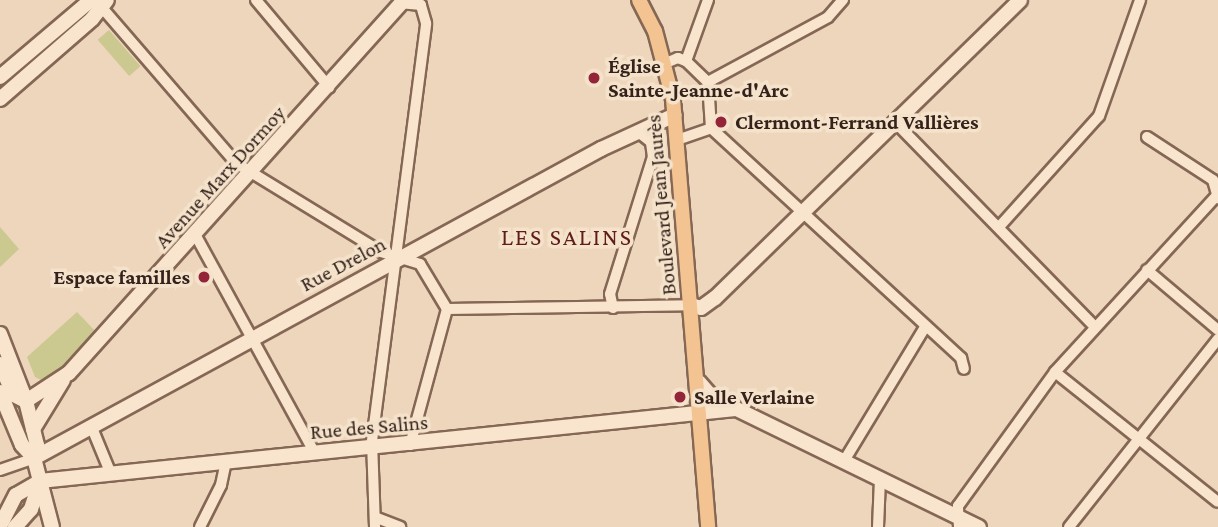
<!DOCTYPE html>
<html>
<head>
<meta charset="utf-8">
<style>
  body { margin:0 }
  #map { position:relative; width:1218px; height:527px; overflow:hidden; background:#eed6bc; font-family:"Crimson Pro",serif }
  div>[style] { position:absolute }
  .green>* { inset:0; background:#cbc890; transform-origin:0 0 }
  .roads { filter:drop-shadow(2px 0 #856755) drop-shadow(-2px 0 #856755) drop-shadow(0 2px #856755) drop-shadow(0 -2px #856755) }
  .street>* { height:10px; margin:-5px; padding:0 5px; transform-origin:5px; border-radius:5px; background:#f9e5ce }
  .secondary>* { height:14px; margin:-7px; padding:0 7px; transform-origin:7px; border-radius:7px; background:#f9e5ce }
  .primary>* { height:14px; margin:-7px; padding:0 7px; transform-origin:7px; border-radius:7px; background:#f3c491 }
  .dots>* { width:19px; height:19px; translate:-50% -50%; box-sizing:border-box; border:4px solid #f5e2cb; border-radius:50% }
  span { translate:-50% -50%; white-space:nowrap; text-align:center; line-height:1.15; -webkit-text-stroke:7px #f5e2cb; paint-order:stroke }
  .poi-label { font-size:21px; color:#34221b; font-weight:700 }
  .left { translate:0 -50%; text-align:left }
  .right { translate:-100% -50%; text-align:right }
  .street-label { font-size:21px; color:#34221b }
  .quarter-label { font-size:24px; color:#601d1a; letter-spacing:2px }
</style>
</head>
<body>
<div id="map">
  <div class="green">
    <i style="left:109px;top:30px;width:48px;height:15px;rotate:49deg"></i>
    <i style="clip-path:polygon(0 227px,19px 249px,0 267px)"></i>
    <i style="clip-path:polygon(77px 312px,98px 334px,71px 364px,43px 381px,35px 377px,27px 357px)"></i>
  </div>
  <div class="roads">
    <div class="street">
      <i style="left:256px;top:0;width:114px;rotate:50deg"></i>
      <i style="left:98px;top:3px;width:211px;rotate:49.2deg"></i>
      <i style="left:236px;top:163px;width:170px;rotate:31.5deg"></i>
      <i style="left:381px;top:252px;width:41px;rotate:17.1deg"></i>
      <i style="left:420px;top:264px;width:52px;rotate:59deg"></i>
      <i style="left:447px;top:309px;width:141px;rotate:105.2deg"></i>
      <i style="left:686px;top:61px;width:30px;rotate:44deg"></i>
      <i style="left:708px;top:82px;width:46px;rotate:86.3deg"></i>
      <i style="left:686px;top:61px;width:65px;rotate:-70.2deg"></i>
      <i style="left:666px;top:63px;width:13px;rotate:-23deg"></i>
      <i style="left:678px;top:58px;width:9px;rotate:21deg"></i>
      <i style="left:708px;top:82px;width:136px;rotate:-28.4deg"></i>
      <i style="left:828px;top:17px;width:23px;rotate:-49deg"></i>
      <i style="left:896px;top:123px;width:285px;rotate:45.7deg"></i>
      <i style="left:711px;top:128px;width:340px;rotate:42.6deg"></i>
      <i style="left:961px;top:358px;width:11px;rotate:75deg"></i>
      <i style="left:1147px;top:137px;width:79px;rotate:33.1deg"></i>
      <i style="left:1213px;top:180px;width:19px;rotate:74deg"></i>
      <i style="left:677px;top:140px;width:36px;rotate:-19deg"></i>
      <i style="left:999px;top:227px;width:149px;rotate:-48deg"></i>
      <i style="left:1099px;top:116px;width:123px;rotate:-70.5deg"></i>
      <i style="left:196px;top:236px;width:247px;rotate:61.3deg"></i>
      <i style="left:1147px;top:270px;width:93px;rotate:40.2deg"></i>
      <i style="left:613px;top:308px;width:14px;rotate:-102deg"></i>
      <i style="left:610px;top:294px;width:144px;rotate:-72.6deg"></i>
      <i style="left:653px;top:157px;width:15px;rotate:-98deg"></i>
      <i style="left:651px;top:142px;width:18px;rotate:-142deg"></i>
      <i style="left:447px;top:309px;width:244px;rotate:-0.9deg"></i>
      <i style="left:1055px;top:372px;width:208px;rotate:38.6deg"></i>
      <i style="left:92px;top:428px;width:50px;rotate:67.6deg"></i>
      <i style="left:844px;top:461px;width:157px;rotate:-58.8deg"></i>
      <i style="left:0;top:470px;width:36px;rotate:-19deg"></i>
      <i style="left:377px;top:518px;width:25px;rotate:21deg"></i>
      <i style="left:200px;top:527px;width:47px;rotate:-63.4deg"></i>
      <i style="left:221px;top:485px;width:24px;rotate:-78deg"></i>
      <i style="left:375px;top:527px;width:86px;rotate:-92deg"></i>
      <i style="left:372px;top:441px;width:421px;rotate:-82.6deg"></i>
      <i style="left:426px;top:23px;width:19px;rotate:-106deg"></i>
      <i style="left:421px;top:5px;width:22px;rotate:-175deg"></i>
      <i style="left:878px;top:527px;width:48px;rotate:-87.6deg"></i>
      <i style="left:959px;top:527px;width:21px;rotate:-93deg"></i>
      <i style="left:958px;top:506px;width:165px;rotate:-54.1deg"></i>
      <i style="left:1055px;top:372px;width:241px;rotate:-47.5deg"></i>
      <i style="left:1069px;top:527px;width:240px;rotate:-51.6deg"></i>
    </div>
    <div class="secondary">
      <i style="left:0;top:77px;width:119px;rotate:-40.2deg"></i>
      <i style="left:0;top:99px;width:122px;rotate:-41deg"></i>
      <i style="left:92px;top:19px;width:24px;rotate:-52deg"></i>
      <i style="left:691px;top:305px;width:10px;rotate:17deg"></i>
      <i style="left:701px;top:308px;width:17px;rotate:-36deg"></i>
      <i style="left:715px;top:298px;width:426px;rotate:-44.3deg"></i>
      <i style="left:0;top:334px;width:72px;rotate:68.8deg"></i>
      <i style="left:26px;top:401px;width:45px;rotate:76deg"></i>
      <i style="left:37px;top:445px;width:13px;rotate:103deg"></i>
      <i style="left:34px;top:458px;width:71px;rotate:75.4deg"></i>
      <i style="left:0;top:364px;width:34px;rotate:66deg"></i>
      <i style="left:14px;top:395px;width:13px;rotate:27deg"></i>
      <i style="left:699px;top:382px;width:20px;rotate:49deg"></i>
      <i style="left:712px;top:397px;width:297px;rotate:26deg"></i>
      <i style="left:0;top:392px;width:57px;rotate:67.5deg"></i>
      <i style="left:22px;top:445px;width:18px;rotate:47deg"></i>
      <i style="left:26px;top:401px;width:51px;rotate:-33.1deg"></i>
      <i style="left:69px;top:373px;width:501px;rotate:-48.07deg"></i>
      <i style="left:33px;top:429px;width:57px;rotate:-58.5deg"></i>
      <i style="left:34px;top:458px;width:646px;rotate:-28.59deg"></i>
      <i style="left:601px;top:149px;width:81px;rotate:-24.7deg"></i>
      <i style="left:0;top:526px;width:35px;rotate:-63deg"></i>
      <i style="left:16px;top:495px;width:28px;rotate:-30deg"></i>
      <i style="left:40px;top:481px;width:699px;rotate:-5.91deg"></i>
      <i style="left:15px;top:527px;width:24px;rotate:-48deg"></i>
      <i style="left:31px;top:509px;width:28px;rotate:-72deg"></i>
    </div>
    <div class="primary">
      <i style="left:639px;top:0;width:35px;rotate:63deg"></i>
      <i style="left:655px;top:31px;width:70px;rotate:75.2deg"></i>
      <i style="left:673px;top:99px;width:429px;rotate:85.3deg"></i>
    </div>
  </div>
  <div class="dots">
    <i style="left:594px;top:78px;background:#942539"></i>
    <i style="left:721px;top:122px;background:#942539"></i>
    <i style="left:204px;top:277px;background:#942539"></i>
    <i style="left:680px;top:397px;background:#942539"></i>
  </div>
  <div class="poi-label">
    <span class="left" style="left:608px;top:78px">Église<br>Sainte-Jeanne-d'Arc</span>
    <span class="left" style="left:735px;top:122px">Clermont-Ferrand Vallières</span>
    <span class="right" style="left:190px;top:277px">Espace familles</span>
    <span class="left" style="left:694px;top:397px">Salle Verlaine</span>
  </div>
  <div class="street-label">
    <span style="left:220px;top:177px;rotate:-48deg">Avenue Marx Dormoy</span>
    <span style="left:661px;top:205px;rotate:-95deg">Boulevard Jean Jaurès</span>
    <span style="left:343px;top:264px;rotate:-28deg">Rue Drelon</span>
    <span style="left:369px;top:427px;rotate:-5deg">Rue des Salins</span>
  </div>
  <div class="quarter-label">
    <span style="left:567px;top:237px">LES SALINS</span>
  </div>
</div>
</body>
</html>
